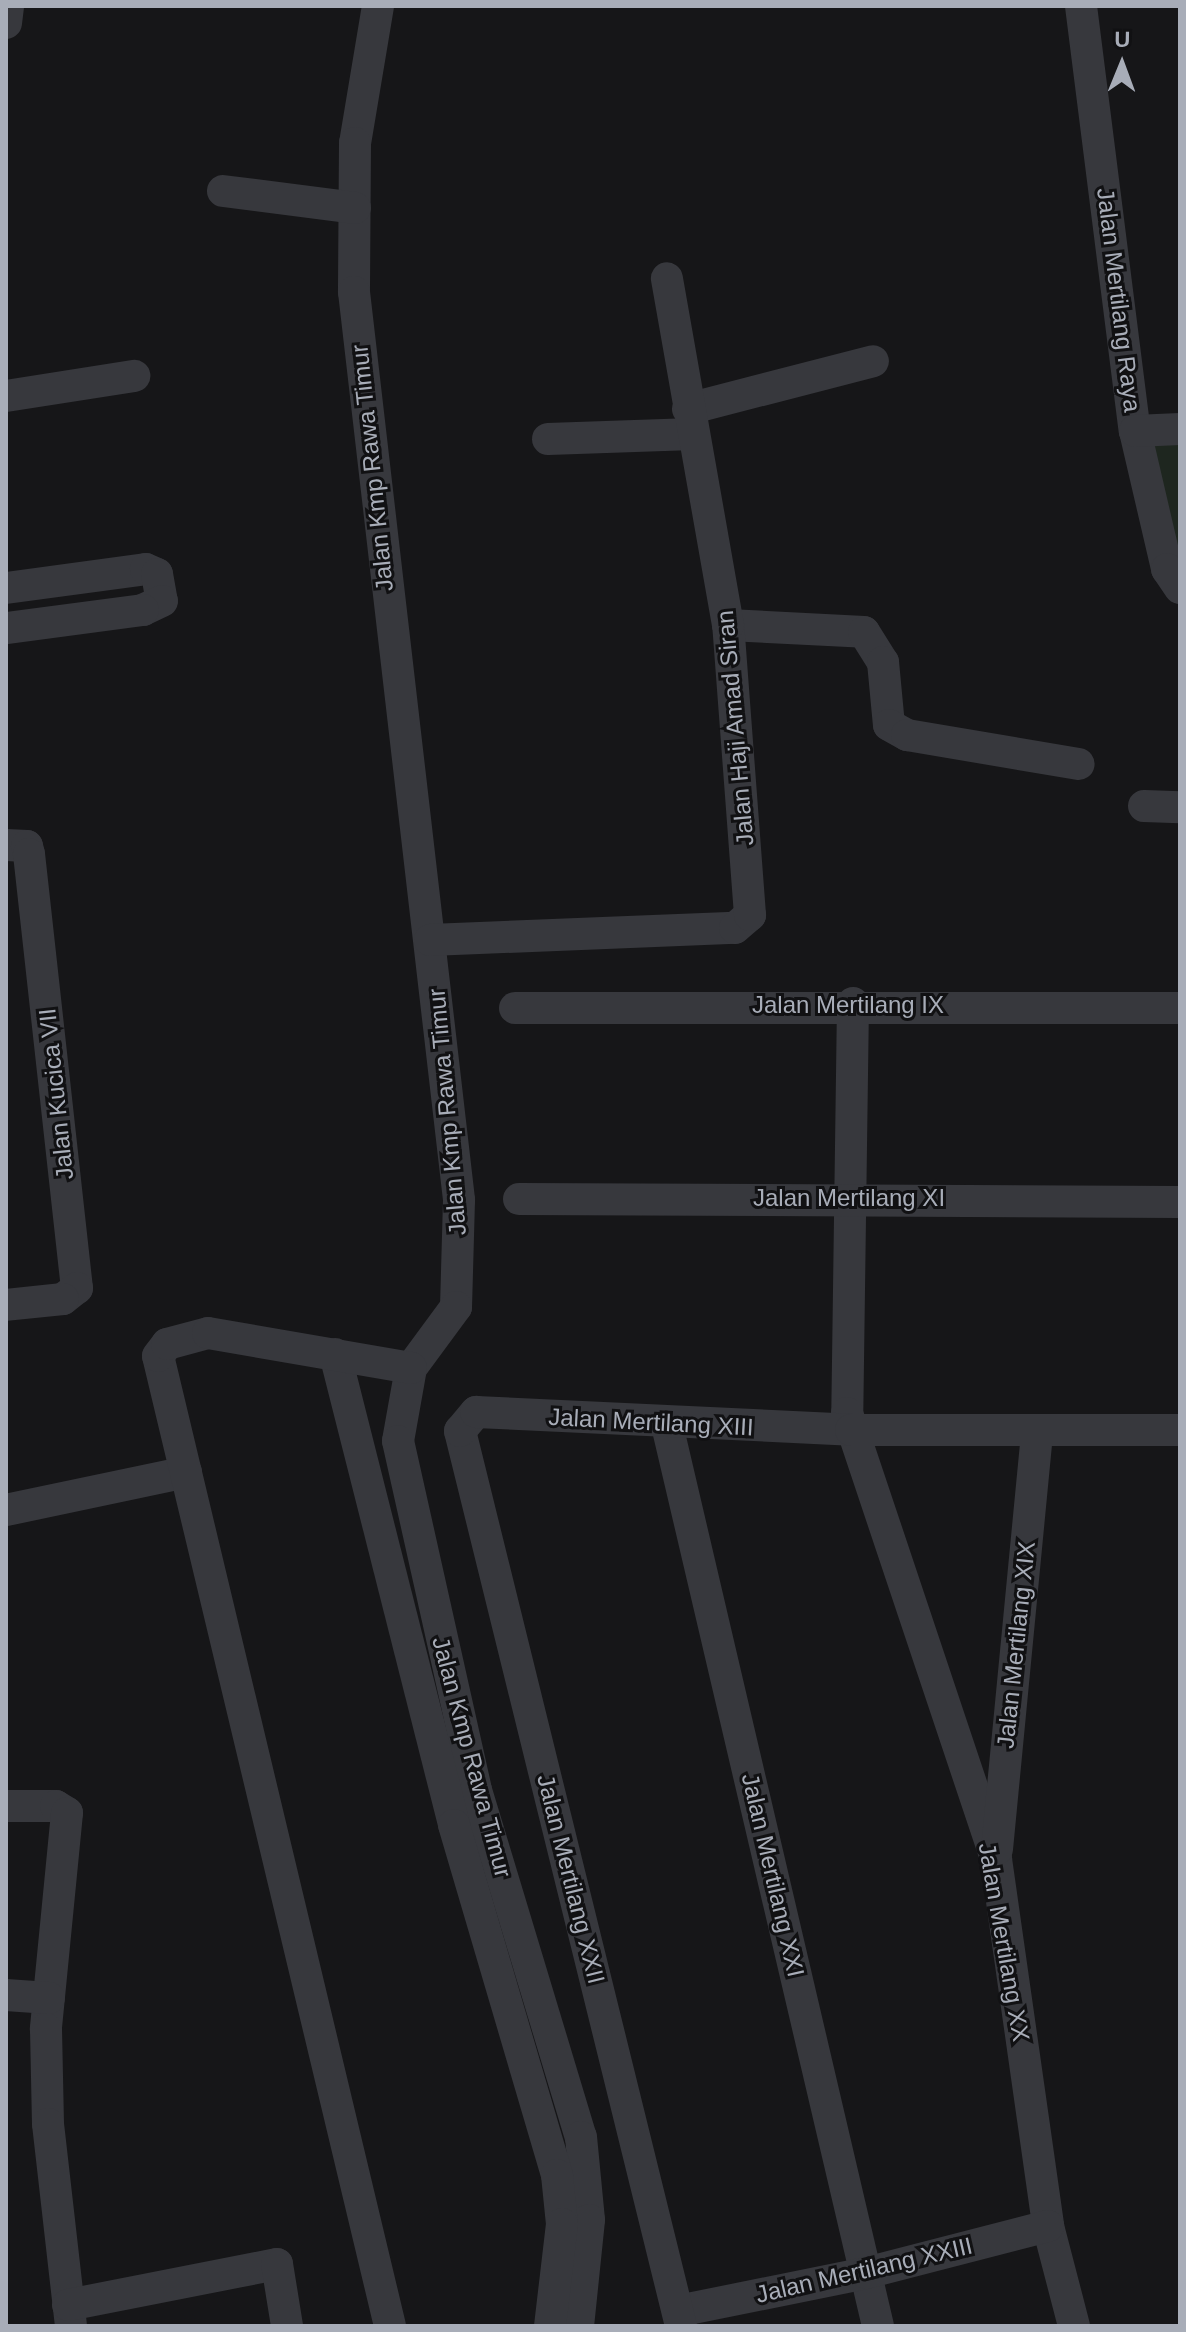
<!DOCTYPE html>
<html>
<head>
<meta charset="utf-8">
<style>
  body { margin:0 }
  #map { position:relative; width:1186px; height:2332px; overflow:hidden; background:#161618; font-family:Helvetica,sans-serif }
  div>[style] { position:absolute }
  .green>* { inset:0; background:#1e261f }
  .minor>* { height:32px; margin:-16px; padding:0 16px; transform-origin:16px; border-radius:16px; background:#37383d }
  span { translate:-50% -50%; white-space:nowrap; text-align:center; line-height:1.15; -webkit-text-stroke:6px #111113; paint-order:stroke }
  .street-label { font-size:24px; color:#a8adb8 }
  .frame { position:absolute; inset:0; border:8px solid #a8adb8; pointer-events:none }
  .north { position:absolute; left:1082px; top:24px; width:80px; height:80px; -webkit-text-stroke:6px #111113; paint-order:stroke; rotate:1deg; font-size:22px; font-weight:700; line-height:32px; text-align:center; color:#a8adb8 }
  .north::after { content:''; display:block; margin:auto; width:28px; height:36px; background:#a8adb8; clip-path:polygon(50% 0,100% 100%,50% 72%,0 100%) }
</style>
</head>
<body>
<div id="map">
  <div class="green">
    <i style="clip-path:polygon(1180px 429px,1180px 581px,1135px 431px)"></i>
  </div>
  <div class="minor">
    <i style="left:378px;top:6px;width:139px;rotate:99.5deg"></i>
    <i style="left:355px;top:143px;width:149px;rotate:90.4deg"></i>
    <i style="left:354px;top:292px;width:914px;rotate:83.4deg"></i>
    <i style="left:459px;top:1200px;width:107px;rotate:91.6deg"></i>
    <i style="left:456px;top:1307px;width:76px;rotate:126.4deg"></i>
    <i style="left:411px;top:1368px;width:74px;rotate:100.1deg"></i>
    <i style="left:398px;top:1441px;width:358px;rotate:77.4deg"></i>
    <i style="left:476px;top:1790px;width:363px;rotate:73.2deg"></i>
    <i style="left:581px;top:2137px;width:83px;rotate:84.5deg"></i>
    <i style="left:589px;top:2220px;width:107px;rotate:95.9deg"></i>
    <i style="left:1081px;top:6px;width:428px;rotate:82.8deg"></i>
    <i style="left:1135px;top:431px;width:142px;rotate:76.9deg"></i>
    <i style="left:1167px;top:569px;width:23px;rotate:56deg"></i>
    <i style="left:6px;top:23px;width:17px;rotate:-83deg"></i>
    <i style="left:223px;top:191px;width:133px;rotate:7.3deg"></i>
    <i style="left:6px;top:396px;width:130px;rotate:-8.9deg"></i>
    <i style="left:688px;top:409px;width:191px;rotate:-14.5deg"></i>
    <i style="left:1135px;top:431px;width:45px;rotate:-2.5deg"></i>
    <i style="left:548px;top:439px;width:145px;rotate:-2deg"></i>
    <i style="left:6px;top:588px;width:141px;rotate:-7.7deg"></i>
    <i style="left:146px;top:569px;width:12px;rotate:24deg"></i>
    <i style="left:157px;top:574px;width:27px;rotate:80deg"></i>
    <i style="left:162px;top:601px;width:21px;rotate:155deg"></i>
    <i style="left:143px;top:610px;width:138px;rotate:172.5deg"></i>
    <i style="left:728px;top:625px;width:136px;rotate:2.9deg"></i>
    <i style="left:864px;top:632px;width:36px;rotate:58deg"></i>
    <i style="left:883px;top:662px;width:63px;rotate:84.6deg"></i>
    <i style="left:889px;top:725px;width:21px;rotate:29deg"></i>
    <i style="left:907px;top:735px;width:174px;rotate:9.6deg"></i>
    <i style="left:1144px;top:806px;width:36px;rotate:2deg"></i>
    <i style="left:6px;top:845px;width:21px;rotate:3deg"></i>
    <i style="left:27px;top:846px;width:8px;rotate:76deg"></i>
    <i style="left:29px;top:854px;width:437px;rotate:83.7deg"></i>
    <i style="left:77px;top:1288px;width:18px;rotate:142deg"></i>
    <i style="left:63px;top:1299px;width:57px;rotate:174deg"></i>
    <i style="left:430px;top:940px;width:305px;rotate:-2.3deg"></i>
    <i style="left:735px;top:928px;width:20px;rotate:-41deg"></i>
    <i style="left:750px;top:915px;width:291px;rotate:-94.3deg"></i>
    <i style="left:728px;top:625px;width:352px;rotate:-100deg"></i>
    <i style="left:853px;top:1003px;width:410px;rotate:90.8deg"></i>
    <i style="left:847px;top:1413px;width:470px;rotate:71.5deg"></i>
    <i style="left:996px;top:1859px;width:371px;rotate:81.9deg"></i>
    <i style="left:1048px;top:2226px;width:103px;rotate:75.4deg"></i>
    <i style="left:515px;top:1008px;width:665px"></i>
    <i style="left:519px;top:1199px;width:661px;rotate:0.26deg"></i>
    <i style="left:335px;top:1354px;width:486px;rotate:75.8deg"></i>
    <i style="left:454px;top:1825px;width:365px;rotate:73.6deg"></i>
    <i style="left:557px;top:2175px;width:49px;rotate:84.2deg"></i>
    <i style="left:562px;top:2224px;width:103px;rotate:96.7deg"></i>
    <i style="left:667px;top:1425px;width:925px;rotate:76.82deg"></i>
    <i style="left:6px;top:1510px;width:184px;rotate:-11.9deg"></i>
    <i style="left:6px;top:1806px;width:50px"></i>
    <i style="left:56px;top:1806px;width:13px;rotate:32deg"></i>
    <i style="left:67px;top:1813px;width:217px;rotate:95.6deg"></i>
    <i style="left:46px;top:2029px;width:95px;rotate:88.8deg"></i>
    <i style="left:48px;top:2124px;width:203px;rotate:83.5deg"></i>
    <i style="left:997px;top:1849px;width:421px;rotate:-84.5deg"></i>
    <i style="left:6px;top:1995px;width:43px;rotate:4deg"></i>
    <i style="left:68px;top:2305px;width:213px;rotate:-11.1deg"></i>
    <i style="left:277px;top:2264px;width:63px;rotate:80.8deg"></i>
    <i style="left:678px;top:2311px;width:192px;rotate:-11.4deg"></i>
    <i style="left:866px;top:2273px;width:188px;rotate:-14.5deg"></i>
    <i style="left:390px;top:2326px;width:997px;rotate:-103.45deg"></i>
    <i style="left:158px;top:1356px;width:15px;rotate:-53deg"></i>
    <i style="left:167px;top:1344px;width:42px;rotate:-15deg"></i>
    <i style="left:208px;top:1333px;width:206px;rotate:9.8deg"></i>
    <i style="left:681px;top:2326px;width:922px;rotate:-103.87deg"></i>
    <i style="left:460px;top:1431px;width:25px;rotate:-50deg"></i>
    <i style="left:476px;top:1412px;width:375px;rotate:2.7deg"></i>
    <i style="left:851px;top:1430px;width:329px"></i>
  </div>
  <div class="street-label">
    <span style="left:1119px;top:300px;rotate:83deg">Jalan Mertilang Raya</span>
    <span style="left:372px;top:468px;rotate:-96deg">Jalan Kmp Rawa Timur</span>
    <span style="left:735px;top:728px;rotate:-95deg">Jalan Haji Amad Siran</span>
    <span style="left:848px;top:1005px">Jalan Mertilang IX</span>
    <span style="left:56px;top:1094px;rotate:-96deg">Jalan Kucica VII</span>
    <span style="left:447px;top:1112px;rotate:-95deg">Jalan Kmp Rawa Timur</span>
    <span style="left:849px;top:1198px">Jalan Mertilang XI</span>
    <span style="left:651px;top:1422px;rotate:3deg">Jalan Mertilang XIII</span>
    <span style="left:1016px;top:1645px;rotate:-84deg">Jalan Mertilang XIX</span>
    <span style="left:472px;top:1757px;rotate:75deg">Jalan Kmp Rawa Timur</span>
    <span style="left:773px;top:1875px;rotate:77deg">Jalan Mertilang XXI</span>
    <span style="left:571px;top:1879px;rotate:76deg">Jalan Mertilang XXII</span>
    <span style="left:1004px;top:1942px;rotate:80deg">Jalan Mertilang XX</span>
    <span style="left:864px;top:2270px;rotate:-13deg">Jalan Mertilang XXIII</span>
  </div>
  <div class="frame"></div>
  <div class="north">U</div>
</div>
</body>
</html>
